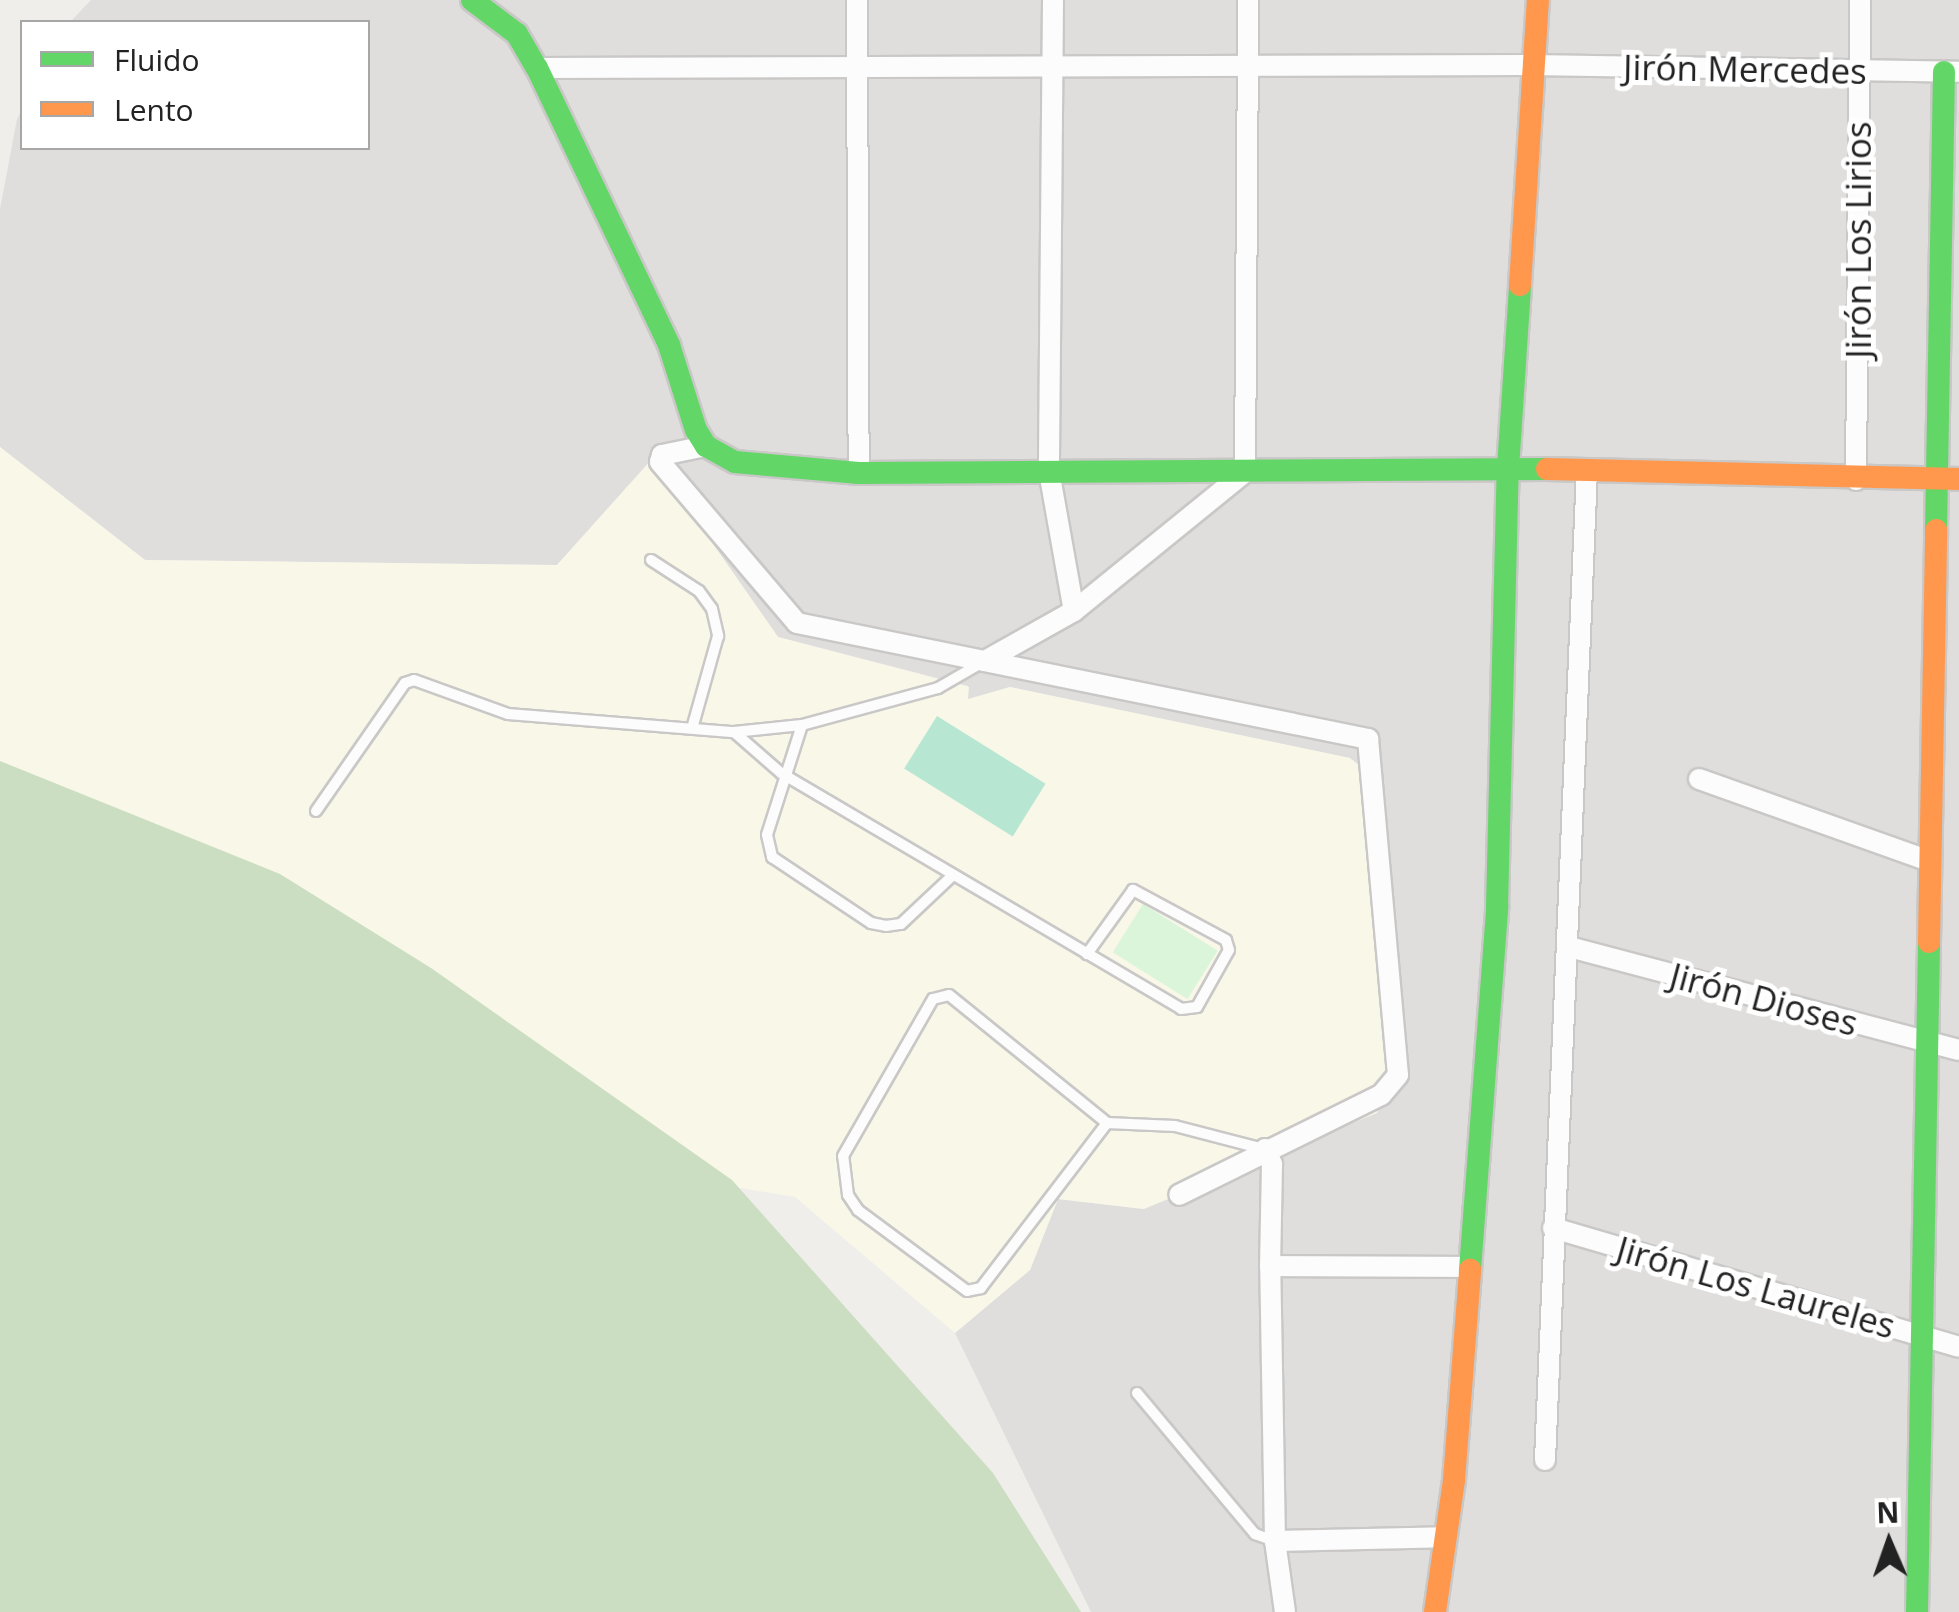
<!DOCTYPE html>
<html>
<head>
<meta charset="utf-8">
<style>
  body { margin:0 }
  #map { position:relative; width:1959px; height:1612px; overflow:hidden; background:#f0eeeb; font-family:"Open Sans",sans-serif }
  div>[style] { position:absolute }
  .residential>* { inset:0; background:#dfdedc }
  .education>* { inset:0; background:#f8f7e8 }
  .forest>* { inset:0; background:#cbdec1 }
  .park>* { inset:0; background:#daf5da; transform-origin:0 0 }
  .pitch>* { inset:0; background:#b7e6d2; transform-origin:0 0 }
  .roads { filter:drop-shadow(2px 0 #c9c8c7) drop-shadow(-2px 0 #c9c8c7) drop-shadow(0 2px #c9c8c7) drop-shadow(0 -2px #c9c8c7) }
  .lane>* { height:10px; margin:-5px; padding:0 5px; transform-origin:5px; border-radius:5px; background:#fdfcfc }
  .street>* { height:20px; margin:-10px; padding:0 10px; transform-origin:10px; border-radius:10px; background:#fdfcfc }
  .fast>* { height:22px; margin:-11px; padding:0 11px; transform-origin:11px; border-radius:11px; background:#63d668 }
  .slow>* { height:22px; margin:-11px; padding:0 11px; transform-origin:11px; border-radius:11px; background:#ff974d }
  span { translate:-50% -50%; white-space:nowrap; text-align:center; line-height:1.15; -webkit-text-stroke:10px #fff; paint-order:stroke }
  .street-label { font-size:35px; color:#222 }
  .legend { position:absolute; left:20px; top:20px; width:350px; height:130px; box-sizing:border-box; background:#fff; border:2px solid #a7a7a7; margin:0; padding:12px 18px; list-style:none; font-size:30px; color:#222 }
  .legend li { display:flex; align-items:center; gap:20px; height:50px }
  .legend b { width:50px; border:2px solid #a7a7a7 }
  .north { position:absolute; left:1839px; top:1492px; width:100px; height:100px; -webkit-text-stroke:8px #fff; paint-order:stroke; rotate:358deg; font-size:28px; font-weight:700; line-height:40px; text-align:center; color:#222 }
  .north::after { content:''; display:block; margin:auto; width:35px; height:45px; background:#222; clip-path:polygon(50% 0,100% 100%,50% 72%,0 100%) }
</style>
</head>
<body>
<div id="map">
  <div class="residential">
    <i style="clip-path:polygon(91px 0,1959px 0,1959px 1612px,1091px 1612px,955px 1333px,1030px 1270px,1058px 1199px,1144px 1209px,1376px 779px,1349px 758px,1010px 687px,967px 700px,968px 686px,778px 637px,653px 458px,557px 565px,145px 560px,0 447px,0 209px,17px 119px,22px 109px,22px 148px,368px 148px,368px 22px,70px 22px)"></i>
  </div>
  <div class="education">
    <i style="clip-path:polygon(0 447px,145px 560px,557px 565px,653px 458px,778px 637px,969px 687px,968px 699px,1010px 687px,1350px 758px,1376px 779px,1392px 1084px,1377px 1113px,1144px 1209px,1058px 1199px,1030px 1270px,955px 1333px,795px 1197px,510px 1150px,0 1592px)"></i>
  </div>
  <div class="forest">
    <i style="clip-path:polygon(0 761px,280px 874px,431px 968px,732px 1180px,993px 1473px,1081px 1612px,0 1612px)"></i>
  </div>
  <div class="park">
    <i style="left:1143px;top:904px;width:88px;height:57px;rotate:32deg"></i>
  </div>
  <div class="pitch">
    <i style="left:937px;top:716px;width:128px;height:62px;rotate:32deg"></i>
  </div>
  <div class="roads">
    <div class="lane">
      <i style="left:651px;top:560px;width:57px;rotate:32.9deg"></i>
      <i style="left:699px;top:591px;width:22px;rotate:54deg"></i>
      <i style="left:712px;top:609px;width:28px;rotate:77deg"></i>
      <i style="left:718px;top:636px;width:92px;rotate:105.7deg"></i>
      <i style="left:802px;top:725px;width:115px;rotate:107.7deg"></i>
      <i style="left:767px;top:835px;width:23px;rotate:77deg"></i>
      <i style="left:772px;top:857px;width:119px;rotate:33.7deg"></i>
      <i style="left:871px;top:923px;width:15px;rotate:11deg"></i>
      <i style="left:886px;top:926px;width:15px;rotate:-8deg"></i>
      <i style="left:901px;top:924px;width:71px;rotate:-43.3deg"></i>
      <i style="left:734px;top:732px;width:62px;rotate:41.1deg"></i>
      <i style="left:781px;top:773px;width:464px;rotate:30.5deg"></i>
      <i style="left:1181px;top:1009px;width:16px;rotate:-7deg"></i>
      <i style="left:1197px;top:1007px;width:65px;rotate:-60.7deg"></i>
      <i style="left:1229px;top:950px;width:10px;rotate:-107deg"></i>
      <i style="left:1226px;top:940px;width:106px;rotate:-151.7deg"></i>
      <i style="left:1133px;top:890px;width:79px;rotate:125.7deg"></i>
      <i style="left:316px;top:811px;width:156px;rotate:-55.2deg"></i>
      <i style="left:405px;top:683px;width:9px;rotate:-18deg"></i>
      <i style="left:414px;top:680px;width:100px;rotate:19.9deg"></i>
      <i style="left:508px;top:714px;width:227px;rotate:4.6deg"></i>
      <i style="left:734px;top:732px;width:68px;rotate:-5.9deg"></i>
      <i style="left:802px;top:725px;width:141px;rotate:-15.2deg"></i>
      <i style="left:938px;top:688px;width:52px;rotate:-30deg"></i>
      <i style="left:1107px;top:1123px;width:208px;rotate:127.4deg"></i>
      <i style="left:981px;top:1288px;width:14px;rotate:168deg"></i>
      <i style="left:967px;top:1291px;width:136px;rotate:-143.4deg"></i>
      <i style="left:858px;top:1210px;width:18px;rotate:-124deg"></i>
      <i style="left:848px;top:1195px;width:39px;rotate:-97deg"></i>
      <i style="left:843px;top:1156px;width:181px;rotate:-60.2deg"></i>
      <i style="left:933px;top:999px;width:16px;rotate:-14deg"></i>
      <i style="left:949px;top:995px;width:203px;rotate:39deg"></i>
      <i style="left:1107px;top:1123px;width:68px;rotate:2.5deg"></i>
      <i style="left:1175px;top:1126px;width:92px;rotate:14.5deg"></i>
      <i style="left:1137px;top:1393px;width:184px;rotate:50.1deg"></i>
      <i style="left:1255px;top:1534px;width:20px;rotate:20deg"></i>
    </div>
    <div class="street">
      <i style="left:857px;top:0;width:473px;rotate:89.8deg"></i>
      <i style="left:1053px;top:0;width:471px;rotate:90.5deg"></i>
      <i style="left:1049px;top:471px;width:142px;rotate:79.9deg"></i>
      <i style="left:537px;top:68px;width:994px;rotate:-0.17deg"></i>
      <i style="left:1531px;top:65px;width:428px;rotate:0.9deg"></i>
      <i style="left:706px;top:446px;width:45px;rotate:168.4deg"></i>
      <i style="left:662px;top:455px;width:7px;rotate:106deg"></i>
      <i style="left:660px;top:462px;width:211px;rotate:49.6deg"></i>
      <i style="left:797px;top:623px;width:583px;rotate:11.48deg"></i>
      <i style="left:1368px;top:739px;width:337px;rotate:84.9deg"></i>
      <i style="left:1398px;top:1075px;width:26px;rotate:130deg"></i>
      <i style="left:1381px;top:1095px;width:225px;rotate:153.7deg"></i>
      <i style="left:1856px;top:480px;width:480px;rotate:-89.5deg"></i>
      <i style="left:985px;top:661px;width:102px;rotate:-29.3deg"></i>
      <i style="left:1074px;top:611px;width:220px;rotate:-39.1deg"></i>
      <i style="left:1245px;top:472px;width:472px;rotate:-89.6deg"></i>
      <i style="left:1699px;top:779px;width:242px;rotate:19.6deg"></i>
      <i style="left:1569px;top:947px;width:403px;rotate:14.8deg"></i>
      <i style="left:1265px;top:1149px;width:17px;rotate:65deg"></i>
      <i style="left:1272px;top:1164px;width:102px;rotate:91.1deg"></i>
      <i style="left:1553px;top:1228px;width:423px;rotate:16.3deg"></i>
      <i style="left:1545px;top:1460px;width:989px;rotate:-87.57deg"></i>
      <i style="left:1275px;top:1541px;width:170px;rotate:-1.3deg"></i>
      <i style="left:1285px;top:1612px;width:72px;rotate:-98deg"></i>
      <i style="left:1275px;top:1541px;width:275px;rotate:-91deg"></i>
      <i style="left:1270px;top:1266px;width:201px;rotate:0.3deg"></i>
    </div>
    <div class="fast">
      <i style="left:472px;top:0;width:56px;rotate:37.1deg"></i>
      <i style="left:517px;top:34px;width:39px;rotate:60deg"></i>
      <i style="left:537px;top:68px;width:307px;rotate:64.5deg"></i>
      <i style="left:669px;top:345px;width:89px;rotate:72.4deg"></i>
      <i style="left:696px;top:430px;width:19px;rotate:58deg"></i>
      <i style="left:706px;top:446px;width:33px;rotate:29deg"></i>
      <i style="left:735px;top:462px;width:124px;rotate:5.1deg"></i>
      <i style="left:859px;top:473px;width:688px;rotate:-0.33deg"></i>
      <i style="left:1936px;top:530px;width:458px;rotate:-89deg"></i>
      <i style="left:1470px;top:1270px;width:364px;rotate:-85.7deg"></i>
      <i style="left:1497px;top:907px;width:439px;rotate:-88.6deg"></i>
      <i style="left:1508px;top:468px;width:183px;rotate:-86.2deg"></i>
      <i style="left:1917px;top:1612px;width:670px;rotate:-88.97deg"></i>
    </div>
    <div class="slow">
      <i style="left:1520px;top:285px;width:286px;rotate:-86.4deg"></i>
      <i style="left:1547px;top:469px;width:412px;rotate:1.4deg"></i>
      <i style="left:1929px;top:942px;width:412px;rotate:-89deg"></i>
      <i style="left:1435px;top:1612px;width:133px;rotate:-81.8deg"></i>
      <i style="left:1454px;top:1480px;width:211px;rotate:-85.6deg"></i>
    </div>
  </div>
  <div class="street-label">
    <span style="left:1745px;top:69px;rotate:1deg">Jirón Mercedes</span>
    <span style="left:1858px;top:240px;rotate:-90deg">Jirón Los Lirios</span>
    <span style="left:1764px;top:999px;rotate:15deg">Jirón Dioses</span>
    <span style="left:1756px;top:1287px;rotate:16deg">Jirón Los Laureles</span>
  </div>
  <ul class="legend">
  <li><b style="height:12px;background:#63d668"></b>Fluido</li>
  <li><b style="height:12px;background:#ff974d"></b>Lento</li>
  </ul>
  <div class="north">N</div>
</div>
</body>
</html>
